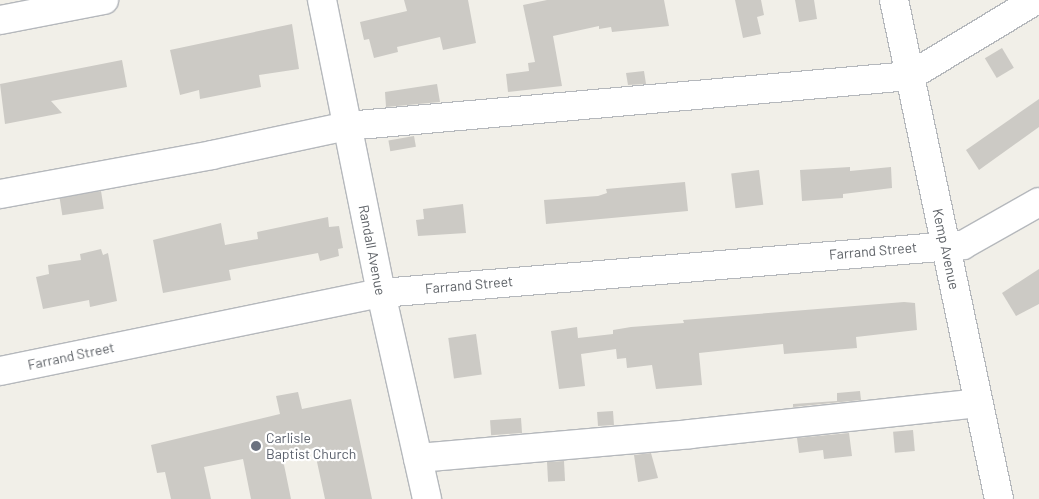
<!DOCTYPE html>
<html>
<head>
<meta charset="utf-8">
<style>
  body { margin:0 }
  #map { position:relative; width:1039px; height:499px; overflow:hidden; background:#f1efe8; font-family:Barlow,sans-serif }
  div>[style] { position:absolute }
  .building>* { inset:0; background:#cccac5; transform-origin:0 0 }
  .roads { filter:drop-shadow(1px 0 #b5b8bc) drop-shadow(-1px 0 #b5b8bc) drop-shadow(0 1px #b5b8bc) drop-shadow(0 -1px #b5b8bc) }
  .minor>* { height:28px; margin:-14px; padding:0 14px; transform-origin:14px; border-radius:14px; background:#fff }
  .dots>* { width:14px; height:14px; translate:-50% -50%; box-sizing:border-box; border:2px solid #fff; border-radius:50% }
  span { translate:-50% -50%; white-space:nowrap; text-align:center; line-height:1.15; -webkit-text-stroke:4.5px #fff; paint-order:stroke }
  .street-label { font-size:14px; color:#5f6368 }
  .worship-label { font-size:14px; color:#5b616d }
  .left { translate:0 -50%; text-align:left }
</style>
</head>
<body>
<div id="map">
  <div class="building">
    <i style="clip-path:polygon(404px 0,468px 0,476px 43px,443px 50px,440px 37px,397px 47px,398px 52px,374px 58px,369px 39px,364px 40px,360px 22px,407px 11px)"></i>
    <i style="clip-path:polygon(547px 0,664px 0,669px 26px,612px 32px,611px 27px,599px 29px,599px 26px,553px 36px,562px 86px,508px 92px,506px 74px,529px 71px,528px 63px,535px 62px,523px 5px)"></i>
    <i style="clip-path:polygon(735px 0,761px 0,764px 15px,757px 17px,761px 34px,743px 38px)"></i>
    <i style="clip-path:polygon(795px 0,814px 0,817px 19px,799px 22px)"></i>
    <i style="clip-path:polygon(292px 24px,299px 69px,259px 75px,261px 87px,200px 99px,199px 90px,180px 95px,170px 50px)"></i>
    <i style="left:1002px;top:48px;width:23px;height:20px;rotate:59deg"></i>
    <i style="clip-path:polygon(122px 60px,127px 87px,51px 101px,62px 113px,5px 124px,0 84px)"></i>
    <i style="clip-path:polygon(644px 71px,646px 84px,628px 85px,626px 73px)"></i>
    <i style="clip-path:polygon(437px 84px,440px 102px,386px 107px,385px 92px)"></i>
    <i style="clip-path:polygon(1039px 99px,1039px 127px,979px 170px,966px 150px)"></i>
    <i style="left:414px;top:136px;width:11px;height:26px;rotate:80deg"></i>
    <i style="clip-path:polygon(850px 167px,850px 171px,891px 167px,892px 188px,843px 194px,843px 198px,802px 201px,800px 170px)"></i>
    <i style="left:759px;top:170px;width:35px;height:28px;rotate:83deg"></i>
    <i style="clip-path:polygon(685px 182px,688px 211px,546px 224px,544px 200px,598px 196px,607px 193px,606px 189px)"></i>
    <i style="left:101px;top:191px;width:18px;height:42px;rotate:81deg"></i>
    <i style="clip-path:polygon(463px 204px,466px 233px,418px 236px,416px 220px,424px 219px,423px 209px)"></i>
    <i style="clip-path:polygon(328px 217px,329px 227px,339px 226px,343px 248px,338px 249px,339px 256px,320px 261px,318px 253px,229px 270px,231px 280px,163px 293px,153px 240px,221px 223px,225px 245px,258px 239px,257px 232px)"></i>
    <i style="clip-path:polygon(101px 249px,103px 255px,108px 253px,117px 301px,90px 307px,89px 300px,43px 309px,36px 277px,49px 274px,48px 265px,81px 260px,80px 254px)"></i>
    <i style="clip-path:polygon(1039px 269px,1039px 304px,1016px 316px,1002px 293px)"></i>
    <i style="clip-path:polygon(904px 302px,915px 303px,917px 330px,856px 337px,857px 348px,784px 354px,783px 344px,699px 353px,702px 385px,656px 389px,652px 365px,627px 368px,626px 358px,617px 359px,616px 349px,581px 354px,585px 386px,559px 389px,551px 331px,577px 327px,578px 338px,613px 334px,613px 330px,631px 327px,684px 323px,683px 320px)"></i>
    <i style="left:476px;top:334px;width:41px;height:28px;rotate:82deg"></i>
    <i style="clip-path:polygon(860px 391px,861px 400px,793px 407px,793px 404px,837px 401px,837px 393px)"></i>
    <i style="clip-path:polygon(298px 392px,302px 409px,351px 399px,372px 499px,325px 499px,314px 448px,282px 455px,291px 499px,251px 499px,243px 459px,204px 467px,211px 499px,171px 499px,165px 472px,157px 473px,151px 445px,280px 414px,276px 396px)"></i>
    <i style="left:613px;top:411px;width:14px;height:16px;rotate:86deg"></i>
    <i style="left:521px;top:418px;width:15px;height:31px;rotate:86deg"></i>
    <i style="left:913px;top:430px;width:21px;height:20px;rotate:85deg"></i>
    <i style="clip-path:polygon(849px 433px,852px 456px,824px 459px,823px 450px,799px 453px,797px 438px)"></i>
    <i style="clip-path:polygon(651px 453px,658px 478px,638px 482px,634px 455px)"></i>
    <i style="left:564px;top:461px;width:20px;height:17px;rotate:87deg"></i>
  </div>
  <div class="roads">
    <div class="minor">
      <i style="left:322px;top:0;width:299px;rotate:78.6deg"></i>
      <i style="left:381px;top:293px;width:211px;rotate:77.4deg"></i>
      <i style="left:894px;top:0;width:510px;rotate:78.12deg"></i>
      <i style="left:0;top:20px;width:106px;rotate:-10.9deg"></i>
      <i style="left:0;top:194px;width:216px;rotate:-10.4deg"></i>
      <i style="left:212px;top:155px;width:138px;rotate:-12.1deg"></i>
      <i style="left:347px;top:126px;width:565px;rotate:-5.08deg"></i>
      <i style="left:910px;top:76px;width:147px;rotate:-31.1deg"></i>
      <i style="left:0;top:371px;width:389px;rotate:-11.6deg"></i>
      <i style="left:381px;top:293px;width:584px;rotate:-4.71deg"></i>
      <i style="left:963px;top:245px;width:87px;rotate:-29.5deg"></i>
      <i style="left:418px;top:458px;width:273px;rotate:-5deg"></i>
      <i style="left:690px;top:434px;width:290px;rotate:-6.1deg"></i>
    </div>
  </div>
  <div class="dots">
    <i style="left:256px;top:446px;background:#6b7280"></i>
  </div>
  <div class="street-label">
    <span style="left:946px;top:249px;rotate:78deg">Kemp Avenue</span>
    <span style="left:372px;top:250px;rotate:79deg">Randall Avenue</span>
    <span style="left:873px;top:251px;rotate:-5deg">Farrand Street</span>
    <span style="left:469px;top:285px;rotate:-5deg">Farrand Street</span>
    <span style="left:71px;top:356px;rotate:-12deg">Farrand Street</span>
  </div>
  <div class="worship-label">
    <span class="left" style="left:266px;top:446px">Carlisle<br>Baptist Church</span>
  </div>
</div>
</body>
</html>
